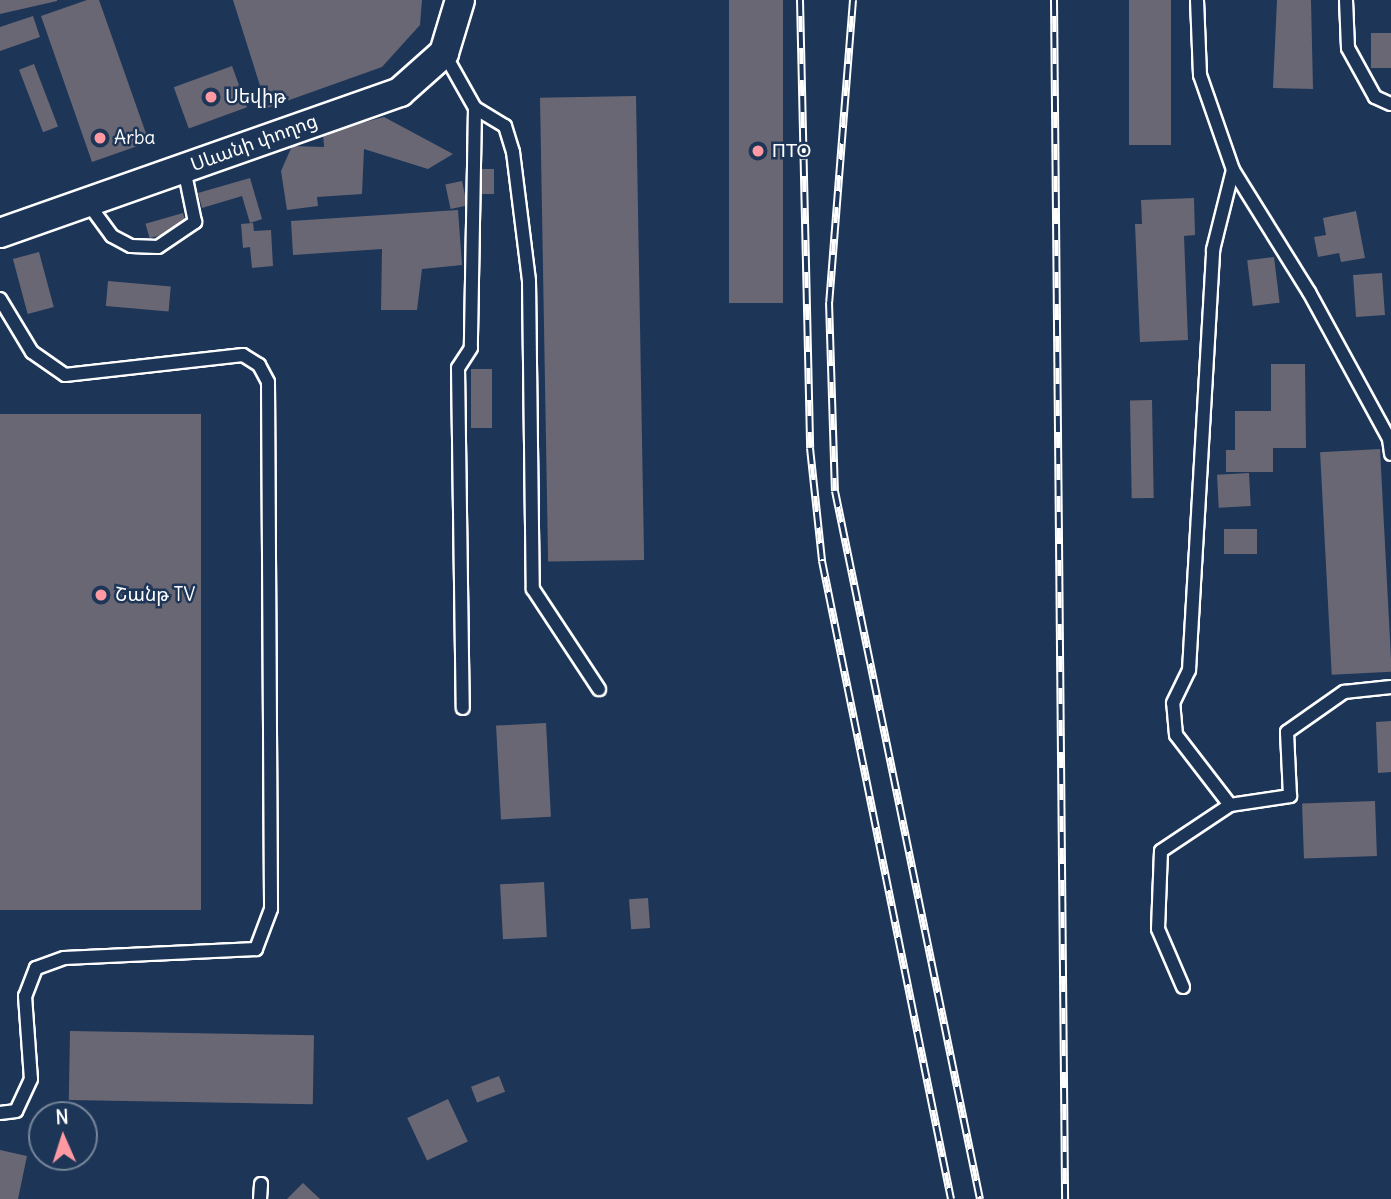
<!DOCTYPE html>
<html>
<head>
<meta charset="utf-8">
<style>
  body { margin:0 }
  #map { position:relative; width:1391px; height:1199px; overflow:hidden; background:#1d3557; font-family:Delius,"Noto Sans Armenian",sans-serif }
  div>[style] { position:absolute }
  .building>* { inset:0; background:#6a6774; transform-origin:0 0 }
  .roads { filter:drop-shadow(2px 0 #fff) drop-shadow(-2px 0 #fff) drop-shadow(0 2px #fff) drop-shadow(0 -2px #fff) }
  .service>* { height:12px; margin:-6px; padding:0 6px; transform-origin:6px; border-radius:6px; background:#1d3557 }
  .tertiary>* { height:28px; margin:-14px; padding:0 14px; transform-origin:14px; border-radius:14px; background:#1d3557 }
  .rail>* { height:8px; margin-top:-4px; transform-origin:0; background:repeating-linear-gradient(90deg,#1d3557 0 16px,#fff 0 32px); box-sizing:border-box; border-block:2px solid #fff }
  .dots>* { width:19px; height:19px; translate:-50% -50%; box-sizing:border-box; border:4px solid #1d3557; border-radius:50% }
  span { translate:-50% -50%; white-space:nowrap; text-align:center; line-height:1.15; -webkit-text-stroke:5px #1d3557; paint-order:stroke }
  .poi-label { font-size:19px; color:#fff }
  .left { translate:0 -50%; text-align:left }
  .street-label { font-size:19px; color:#fff }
  .north { position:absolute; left:28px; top:1101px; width:70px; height:70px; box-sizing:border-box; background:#1d3557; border:2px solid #77869a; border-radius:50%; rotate:357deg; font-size:19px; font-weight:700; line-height:28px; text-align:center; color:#fff }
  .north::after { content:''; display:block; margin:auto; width:24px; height:32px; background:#ff9aa2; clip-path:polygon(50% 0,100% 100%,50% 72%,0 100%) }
</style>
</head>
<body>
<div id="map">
  <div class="building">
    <i style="clip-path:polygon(0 0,57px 0,57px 1px,0 14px)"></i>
    <i style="clip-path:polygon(87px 0,99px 0,149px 142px,92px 162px,41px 16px)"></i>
    <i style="clip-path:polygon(233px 0,422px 0,420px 25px,382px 67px,267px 108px)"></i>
    <i style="left:729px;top:0;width:54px;height:303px"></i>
    <i style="left:1129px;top:0;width:42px;height:145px"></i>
    <i style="clip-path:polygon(1277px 0,1311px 0,1313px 89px,1273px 88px)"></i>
    <i style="clip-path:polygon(33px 16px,40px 37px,0 51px,0 27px)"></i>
    <i style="left:1371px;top:33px;width:20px;height:35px"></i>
    <i style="left:34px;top:64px;width:67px;height:16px;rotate:69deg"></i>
    <i style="left:232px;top:66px;width:44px;height:62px;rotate:70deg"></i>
    <i style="left:636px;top:96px;width:464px;height:96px;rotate:89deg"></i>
    <i style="clip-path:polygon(384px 117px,453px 154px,428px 169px,364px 149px,362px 194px,317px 197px,318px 206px,287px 210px,281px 171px,292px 146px,324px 147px,323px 133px)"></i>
    <i style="left:482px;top:169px;width:12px;height:25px"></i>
    <i style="clip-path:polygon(250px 178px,262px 219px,250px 223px,242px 196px,202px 208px,198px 193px)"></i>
    <i style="left:462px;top:181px;width:25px;height:17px;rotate:78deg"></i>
    <i style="clip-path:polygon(1194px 198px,1195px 235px,1184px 236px,1188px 340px,1140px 342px,1135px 224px,1142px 224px,1141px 200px)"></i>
    <i style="clip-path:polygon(458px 210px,462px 265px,422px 269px,417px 310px,381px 310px,382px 249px,293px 255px,291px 221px)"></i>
    <i style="clip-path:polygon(1356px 211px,1365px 258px,1341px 262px,1339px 253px,1318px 257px,1314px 237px,1326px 235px,1323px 218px)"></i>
    <i style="left:183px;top:213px;width:15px;height:39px;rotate:74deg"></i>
    <i style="clip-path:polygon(253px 223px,254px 231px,271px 230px,273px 266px,252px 268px,250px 247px,243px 248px,241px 224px)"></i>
    <i style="left:39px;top:252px;width:57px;height:27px;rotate:75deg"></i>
    <i style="left:1274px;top:257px;width:46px;height:27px;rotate:83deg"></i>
    <i style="left:1382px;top:273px;width:42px;height:29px;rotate:86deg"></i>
    <i style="left:108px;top:281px;width:63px;height:25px;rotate:5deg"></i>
    <i style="clip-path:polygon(1271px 364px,1305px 364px,1306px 448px,1273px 448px,1273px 472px,1226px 472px,1226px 450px,1235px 450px,1235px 411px,1271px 411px)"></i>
    <i style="left:471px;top:369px;width:21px;height:59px"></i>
    <i style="left:1152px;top:400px;width:98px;height:22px;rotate:89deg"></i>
    <i style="left:0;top:414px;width:201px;height:496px"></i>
    <i style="left:1380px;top:449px;width:223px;height:60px;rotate:87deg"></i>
    <i style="left:1249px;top:473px;width:33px;height:32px;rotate:87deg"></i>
    <i style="left:1224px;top:529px;width:33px;height:25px"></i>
    <i style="clip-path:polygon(1391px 721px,1391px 772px,1378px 773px,1376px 722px)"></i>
    <i style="left:546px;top:723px;width:94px;height:50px;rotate:87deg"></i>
    <i style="left:1375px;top:801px;width:55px;height:73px;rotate:88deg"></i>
    <i style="left:544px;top:882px;width:55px;height:44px;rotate:87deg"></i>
    <i style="left:648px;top:898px;width:30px;height:19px;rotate:86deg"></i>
    <i style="left:70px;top:1031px;width:244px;height:69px;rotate:1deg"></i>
    <i style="left:499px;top:1076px;width:17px;height:30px;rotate:69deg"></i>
    <i style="left:448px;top:1099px;width:47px;height:45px;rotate:65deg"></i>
    <i style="clip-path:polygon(0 1150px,27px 1156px,18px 1199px,0 1199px)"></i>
    <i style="clip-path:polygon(303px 1183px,320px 1199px,287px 1199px)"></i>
  </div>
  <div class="roads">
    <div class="service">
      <i style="left:1197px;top:0;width:75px;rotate:87.7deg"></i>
      <i style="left:1200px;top:75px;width:101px;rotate:70.8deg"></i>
      <i style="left:1233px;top:170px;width:144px;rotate:58.1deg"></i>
      <i style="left:1309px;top:292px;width:167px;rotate:61.4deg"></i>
      <i style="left:1389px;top:439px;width:15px;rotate:82deg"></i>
      <i style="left:1346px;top:0;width:48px;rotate:87.6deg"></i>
      <i style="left:1348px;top:48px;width:56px;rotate:61.1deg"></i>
      <i style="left:1375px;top:97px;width:17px;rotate:24deg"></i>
      <i style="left:444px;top:53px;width:63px;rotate:60.6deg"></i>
      <i style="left:475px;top:108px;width:240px;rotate:91deg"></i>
      <i style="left:471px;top:348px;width:24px;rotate:123deg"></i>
      <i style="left:458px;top:368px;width:340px;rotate:89.2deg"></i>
      <i style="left:475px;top:108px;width:35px;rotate:31deg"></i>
      <i style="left:505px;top:126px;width:27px;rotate:73deg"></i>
      <i style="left:513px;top:152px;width:130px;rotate:82.9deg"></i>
      <i style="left:529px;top:281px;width:308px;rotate:89.3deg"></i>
      <i style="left:533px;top:589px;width:120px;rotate:56.6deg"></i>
      <i style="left:87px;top:202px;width:42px;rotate:53.7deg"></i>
      <i style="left:112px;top:236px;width:21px;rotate:28deg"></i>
      <i style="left:131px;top:246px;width:27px;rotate:2deg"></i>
      <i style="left:158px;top:247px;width:45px;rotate:-34deg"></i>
      <i style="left:195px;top:222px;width:54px;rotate:-101.7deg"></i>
      <i style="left:0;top:299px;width:62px;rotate:58.9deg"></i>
      <i style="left:32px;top:352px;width:40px;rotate:34.9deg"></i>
      <i style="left:65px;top:375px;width:179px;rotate:-6.4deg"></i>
      <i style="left:243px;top:355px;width:19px;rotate:32deg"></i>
      <i style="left:259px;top:365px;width:19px;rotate:62deg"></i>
      <i style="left:268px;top:382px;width:527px;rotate:89.67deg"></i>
      <i style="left:271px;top:909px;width:43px;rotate:110.6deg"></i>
      <i style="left:256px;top:949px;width:192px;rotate:177.3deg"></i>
      <i style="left:64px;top:958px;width:30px;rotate:160deg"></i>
      <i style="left:36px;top:968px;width:30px;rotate:111deg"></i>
      <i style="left:25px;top:996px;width:83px;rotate:85.9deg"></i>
      <i style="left:31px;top:1079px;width:35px;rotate:115deg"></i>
      <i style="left:16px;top:1111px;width:16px;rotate:173deg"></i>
      <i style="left:1230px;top:805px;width:88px;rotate:-127.6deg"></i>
      <i style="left:1176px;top:735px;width:32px;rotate:-95deg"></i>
      <i style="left:1173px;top:703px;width:37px;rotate:-64deg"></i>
      <i style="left:1189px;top:670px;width:421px;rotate:-86.7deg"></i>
      <i style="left:1213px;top:250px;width:82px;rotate:-76deg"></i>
      <i style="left:1183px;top:987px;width:63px;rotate:-113.3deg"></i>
      <i style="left:1158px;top:929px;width:78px;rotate:-87.8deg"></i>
      <i style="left:1161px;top:851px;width:83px;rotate:-33.7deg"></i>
      <i style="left:1230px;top:805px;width:61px;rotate:-8.5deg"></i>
      <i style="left:1290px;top:796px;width:64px;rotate:-92.7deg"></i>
      <i style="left:1287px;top:732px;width:70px;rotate:-35.1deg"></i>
      <i style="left:1344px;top:692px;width:47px;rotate:-6.1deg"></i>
      <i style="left:260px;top:1199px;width:15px;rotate:-86deg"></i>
    </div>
    <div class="tertiary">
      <i style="left:0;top:233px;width:424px;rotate:-19.4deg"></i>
      <i style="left:400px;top:92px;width:59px;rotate:-41.6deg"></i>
      <i style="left:444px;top:53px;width:55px;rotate:-73.2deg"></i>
    </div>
  </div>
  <div class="rail">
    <i style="left:800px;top:0;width:448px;rotate:88.7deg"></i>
    <i style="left:810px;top:448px;width:114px;rotate:83.9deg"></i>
    <i style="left:822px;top:561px;width:651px;rotate:78.57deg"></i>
    <i style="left:853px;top:0;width:303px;rotate:94.5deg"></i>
    <i style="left:829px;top:302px;width:189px;rotate:88.2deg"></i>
    <i style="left:835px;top:491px;width:723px;rotate:78.43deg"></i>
    <i style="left:1054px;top:0;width:1199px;rotate:89.47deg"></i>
  </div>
  <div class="dots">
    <i style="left:211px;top:97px;background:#ff9aa2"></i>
    <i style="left:100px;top:138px;background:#ff9aa2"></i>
    <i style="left:758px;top:151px;background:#ff9aa2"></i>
    <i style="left:101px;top:595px;background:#ff9aa2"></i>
  </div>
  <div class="poi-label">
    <span class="left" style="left:225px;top:97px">Սեվիթ</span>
    <span class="left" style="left:114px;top:138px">Arba</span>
    <span class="left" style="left:772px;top:151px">ПТО</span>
    <span class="left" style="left:115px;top:595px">Շանթ TV</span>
  </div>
  <div class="street-label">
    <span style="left:254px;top:143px;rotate:-20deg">Սևանի փողոց</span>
  </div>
  <div class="north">N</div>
</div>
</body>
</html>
